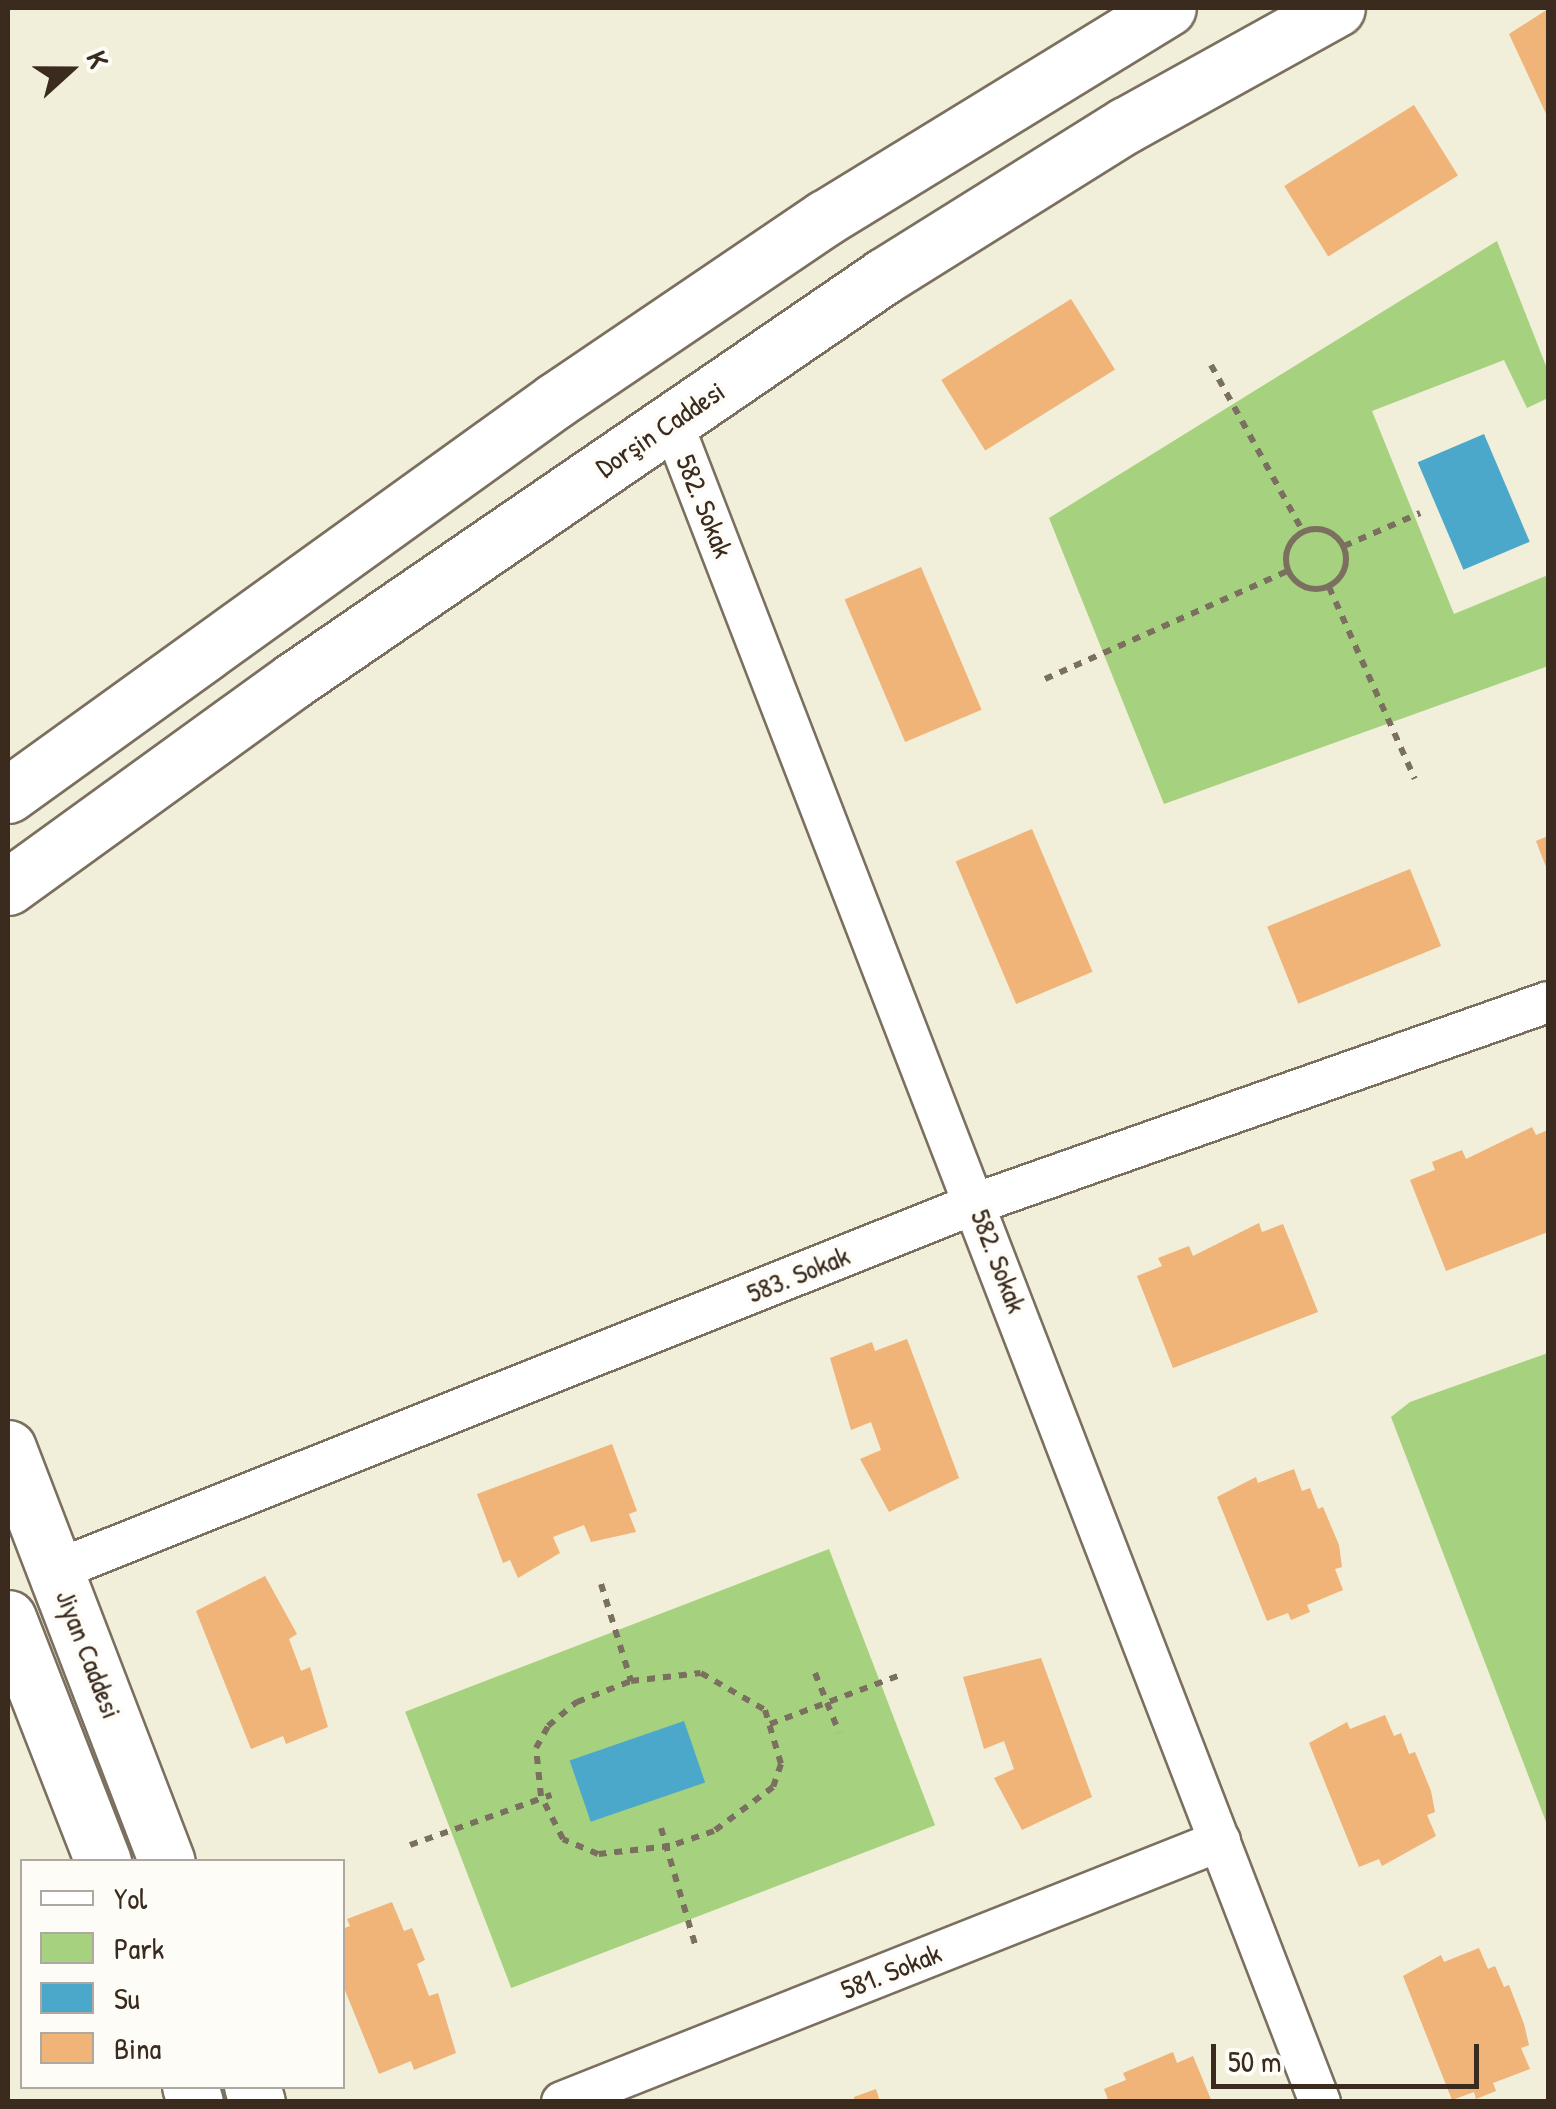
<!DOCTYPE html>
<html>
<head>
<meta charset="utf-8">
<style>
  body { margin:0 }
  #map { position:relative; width:1556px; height:2109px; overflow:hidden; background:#f1eed9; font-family:"Patrick Hand",sans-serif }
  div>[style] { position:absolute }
  .green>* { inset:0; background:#a6d17e; transform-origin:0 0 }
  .water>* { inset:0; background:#4ca8ca; transform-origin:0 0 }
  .building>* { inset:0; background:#f0b378; transform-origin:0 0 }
  .path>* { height:6px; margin-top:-3px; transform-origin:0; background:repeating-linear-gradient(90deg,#7b6f5f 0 8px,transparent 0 16px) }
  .path>.ring { margin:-3px; padding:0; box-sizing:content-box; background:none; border:6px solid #7b6f5f; border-radius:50% }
  .roads { filter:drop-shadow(2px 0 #7b6f5f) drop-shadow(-2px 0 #7b6f5f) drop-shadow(0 2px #7b6f5f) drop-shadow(0 -2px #7b6f5f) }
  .street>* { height:40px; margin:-20px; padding:0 20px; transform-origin:20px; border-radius:20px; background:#fff }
  .secondary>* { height:55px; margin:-27.5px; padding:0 27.5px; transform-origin:27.5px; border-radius:27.5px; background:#fff }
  span { translate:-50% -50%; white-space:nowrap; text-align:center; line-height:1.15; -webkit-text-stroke:8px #fdfcf7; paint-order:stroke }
  .street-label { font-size:28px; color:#3b2a1e }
  .frame { position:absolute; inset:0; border:10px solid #3b2a1e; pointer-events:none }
  .legend { position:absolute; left:20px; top:1859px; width:325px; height:230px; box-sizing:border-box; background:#fdfcf7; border:2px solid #afa8a0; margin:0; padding:12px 18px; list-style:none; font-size:30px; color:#3b2a1e }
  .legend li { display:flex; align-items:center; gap:20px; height:50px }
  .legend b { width:50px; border:2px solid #afa8a0 }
  .north { position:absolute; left:20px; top:20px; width:100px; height:100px; -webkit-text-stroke:8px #fdfcf7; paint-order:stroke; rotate:69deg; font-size:28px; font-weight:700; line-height:40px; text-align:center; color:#3b2a1e }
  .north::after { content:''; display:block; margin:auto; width:35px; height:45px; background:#3b2a1e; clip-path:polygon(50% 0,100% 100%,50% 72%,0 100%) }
  .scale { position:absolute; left:1211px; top:2044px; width:268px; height:45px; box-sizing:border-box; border:5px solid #3b2a1e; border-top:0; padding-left:12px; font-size:30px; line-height:35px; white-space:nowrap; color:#3b2a1e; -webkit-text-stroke:8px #fdfcf7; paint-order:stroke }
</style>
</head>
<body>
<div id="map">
  <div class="green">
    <i style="clip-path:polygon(1497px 241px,1548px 371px,1548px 398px,1527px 408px,1504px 360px,1372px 411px,1454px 614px,1548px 575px,1548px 666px,1164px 804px,1049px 518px)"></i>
    <i style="clip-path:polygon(1548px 1353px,1548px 1827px,1391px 1417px,1410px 1402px)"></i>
    <i style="left:829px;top:1549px;width:296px;height:454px;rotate:69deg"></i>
  </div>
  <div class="water">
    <i style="left:1484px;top:434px;width:117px;height:72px;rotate:67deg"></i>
    <i style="left:684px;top:1721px;width:65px;height:121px;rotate:71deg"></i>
  </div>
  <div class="building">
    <i style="clip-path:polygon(1548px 9px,1548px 118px,1509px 34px)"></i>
    <i style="left:1414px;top:105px;width:83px;height:153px;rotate:58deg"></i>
    <i style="left:1071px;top:299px;width:83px;height:153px;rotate:58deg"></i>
    <i style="left:921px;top:567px;width:155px;height:83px;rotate:67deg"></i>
    <i style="left:1032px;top:829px;width:155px;height:83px;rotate:67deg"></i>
    <i style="clip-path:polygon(1548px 836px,1548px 872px,1536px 841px)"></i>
    <i style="left:1410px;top:869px;width:83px;height:154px;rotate:68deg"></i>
    <i style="clip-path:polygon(1532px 1127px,1536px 1135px,1548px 1130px,1548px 1232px,1446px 1271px,1410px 1180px,1435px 1170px,1432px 1162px,1462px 1150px,1466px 1159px)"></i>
    <i style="clip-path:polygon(1259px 1223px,1262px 1232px,1283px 1224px,1318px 1312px,1173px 1368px,1137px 1276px,1162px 1266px,1158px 1258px,1189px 1246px,1193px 1256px)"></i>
    <i style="clip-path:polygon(907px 1339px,959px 1478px,889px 1512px,860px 1459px,881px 1450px,871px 1422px,851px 1430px,830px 1358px,872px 1342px,875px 1351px)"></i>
    <i style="clip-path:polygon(612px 1444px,637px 1511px,629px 1514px,636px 1532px,591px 1542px,584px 1525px,553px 1537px,560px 1553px,518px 1578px,510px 1560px,503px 1563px,477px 1494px)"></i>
    <i style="clip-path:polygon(1294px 1469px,1302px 1491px,1310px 1488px,1318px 1509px,1323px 1507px,1339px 1545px,1342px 1567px,1335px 1569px,1343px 1590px,1307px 1605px,1310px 1612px,1291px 1620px,1288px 1613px,1267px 1621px,1217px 1497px,1256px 1477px,1258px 1483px)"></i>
    <i style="clip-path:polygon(265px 1576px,297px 1634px,289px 1639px,301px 1671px,310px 1667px,328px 1727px,286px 1744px,283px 1736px,251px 1749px,196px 1611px)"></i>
    <i style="clip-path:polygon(1041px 1658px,1092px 1797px,1022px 1830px,994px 1778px,1014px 1769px,1004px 1741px,984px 1749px,963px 1677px)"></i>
    <i style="clip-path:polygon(1385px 1715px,1394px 1736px,1401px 1733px,1409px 1754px,1415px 1752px,1431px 1791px,1435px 1812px,1427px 1815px,1436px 1836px,1382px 1866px,1379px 1859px,1359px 1867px,1309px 1743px,1347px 1722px,1350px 1729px)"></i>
    <i style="clip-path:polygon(392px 1902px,404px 1931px,412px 1928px,425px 1960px,417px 1964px,429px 1996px,438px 1993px,456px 2053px,414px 2070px,411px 2061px,379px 2074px,342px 1983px,342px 1929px,350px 1926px,347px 1919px)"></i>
    <i style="clip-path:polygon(1479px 1948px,1488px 1969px,1495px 1966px,1504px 1987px,1509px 1985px,1524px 2024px,1529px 2045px,1521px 2048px,1530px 2069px,1493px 2083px,1496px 2091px,1476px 2099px,1474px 2092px,1452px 2100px,1403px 1976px,1441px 1955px,1444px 1962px)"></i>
    <i style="clip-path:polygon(1173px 2052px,1177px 2063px,1193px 2056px,1212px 2102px,1109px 2102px,1104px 2089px,1126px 2080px,1123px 2073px)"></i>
    <i style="clip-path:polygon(876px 2089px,880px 2102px,855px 2102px,854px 2097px)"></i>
  </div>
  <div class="path">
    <i style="left:1211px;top:365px;width:191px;rotate:61.1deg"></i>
    <i class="ring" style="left:1286px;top:529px;width:54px;height:54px"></i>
    <i style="left:1344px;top:546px;width:83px;rotate:-23.5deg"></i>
    <i style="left:1329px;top:587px;width:210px;rotate:65.9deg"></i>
    <i style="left:1045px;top:679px;width:266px;rotate:-24deg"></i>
    <i style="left:601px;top:1584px;width:102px;rotate:72.8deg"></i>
    <i style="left:631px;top:1681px;width:70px;rotate:-6.5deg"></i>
    <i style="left:701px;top:1673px;width:74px;rotate:30deg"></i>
    <i style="left:765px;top:1710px;width:56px;rotate:73.5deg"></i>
    <i style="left:781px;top:1764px;width:24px;rotate:109deg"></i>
    <i style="left:773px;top:1787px;width:74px;rotate:143.3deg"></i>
    <i style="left:714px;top:1831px;width:46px;rotate:161.2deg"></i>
    <i style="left:670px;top:1846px;width:72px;rotate:173.7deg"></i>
    <i style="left:598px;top:1854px;width:38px;rotate:-157deg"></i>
    <i style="left:563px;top:1839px;width:48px;rotate:-117.1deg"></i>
    <i style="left:541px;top:1796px;width:48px;rotate:-95.9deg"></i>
    <i style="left:536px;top:1748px;width:25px;rotate:-61deg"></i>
    <i style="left:548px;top:1726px;width:38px;rotate:-40deg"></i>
    <i style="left:577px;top:1702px;width:58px;rotate:-21.3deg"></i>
    <i style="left:815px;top:1673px;width:64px;rotate:67.9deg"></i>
    <i style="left:770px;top:1724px;width:142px;rotate:-20.6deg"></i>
    <i style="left:661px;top:1828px;width:125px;rotate:73.7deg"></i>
    <i style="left:410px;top:1845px;width:150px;rotate:-19.5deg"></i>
  </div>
  <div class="roads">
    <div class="street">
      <i style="left:672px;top:422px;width:1801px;rotate:68.91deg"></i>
      <i style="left:57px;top:1570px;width:990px;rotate:-21.75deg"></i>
      <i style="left:977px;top:1203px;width:605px;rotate:-19.39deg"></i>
      <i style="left:562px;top:2102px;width:708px;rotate:-21.64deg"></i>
    </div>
    <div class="secondary">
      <i style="left:8px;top:795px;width:676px;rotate:-35.78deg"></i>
      <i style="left:556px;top:400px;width:325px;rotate:-34.1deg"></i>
      <i style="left:825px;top:218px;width:402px;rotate:-31.5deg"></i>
      <i style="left:8px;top:887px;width:353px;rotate:-35.9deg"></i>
      <i style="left:294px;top:680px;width:715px;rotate:-34.4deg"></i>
      <i style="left:884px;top:276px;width:285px;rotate:-32deg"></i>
      <i style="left:1126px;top:125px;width:241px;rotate:-29deg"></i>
      <i style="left:8px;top:1448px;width:443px;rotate:69deg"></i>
      <i style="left:8px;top:1618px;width:262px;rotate:68.7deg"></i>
      <i style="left:190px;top:2086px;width:17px;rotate:73deg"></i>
      <i style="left:252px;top:2086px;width:17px;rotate:73deg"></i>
    </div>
  </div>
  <div class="street-label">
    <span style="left:660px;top:429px;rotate:-34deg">Dorşin Caddesi</span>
    <span style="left:705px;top:506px;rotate:68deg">582. Sokak</span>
    <span style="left:999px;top:1261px;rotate:69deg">582. Sokak</span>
    <span style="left:798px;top:1274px;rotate:-22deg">583. Sokak</span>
    <span style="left:89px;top:1654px;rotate:69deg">Jiyan Caddesi</span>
    <span style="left:891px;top:1971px;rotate:-22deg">581. Sokak</span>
  </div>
  <div class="frame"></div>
  <ul class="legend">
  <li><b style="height:12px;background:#fff"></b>Yol</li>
  <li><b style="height:28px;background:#a6d17e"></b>Park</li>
  <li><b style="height:28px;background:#4ca8ca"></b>Su</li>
  <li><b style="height:28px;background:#f0b378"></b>Bina</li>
  </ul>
  <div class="north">K</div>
  <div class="scale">50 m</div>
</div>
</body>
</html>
